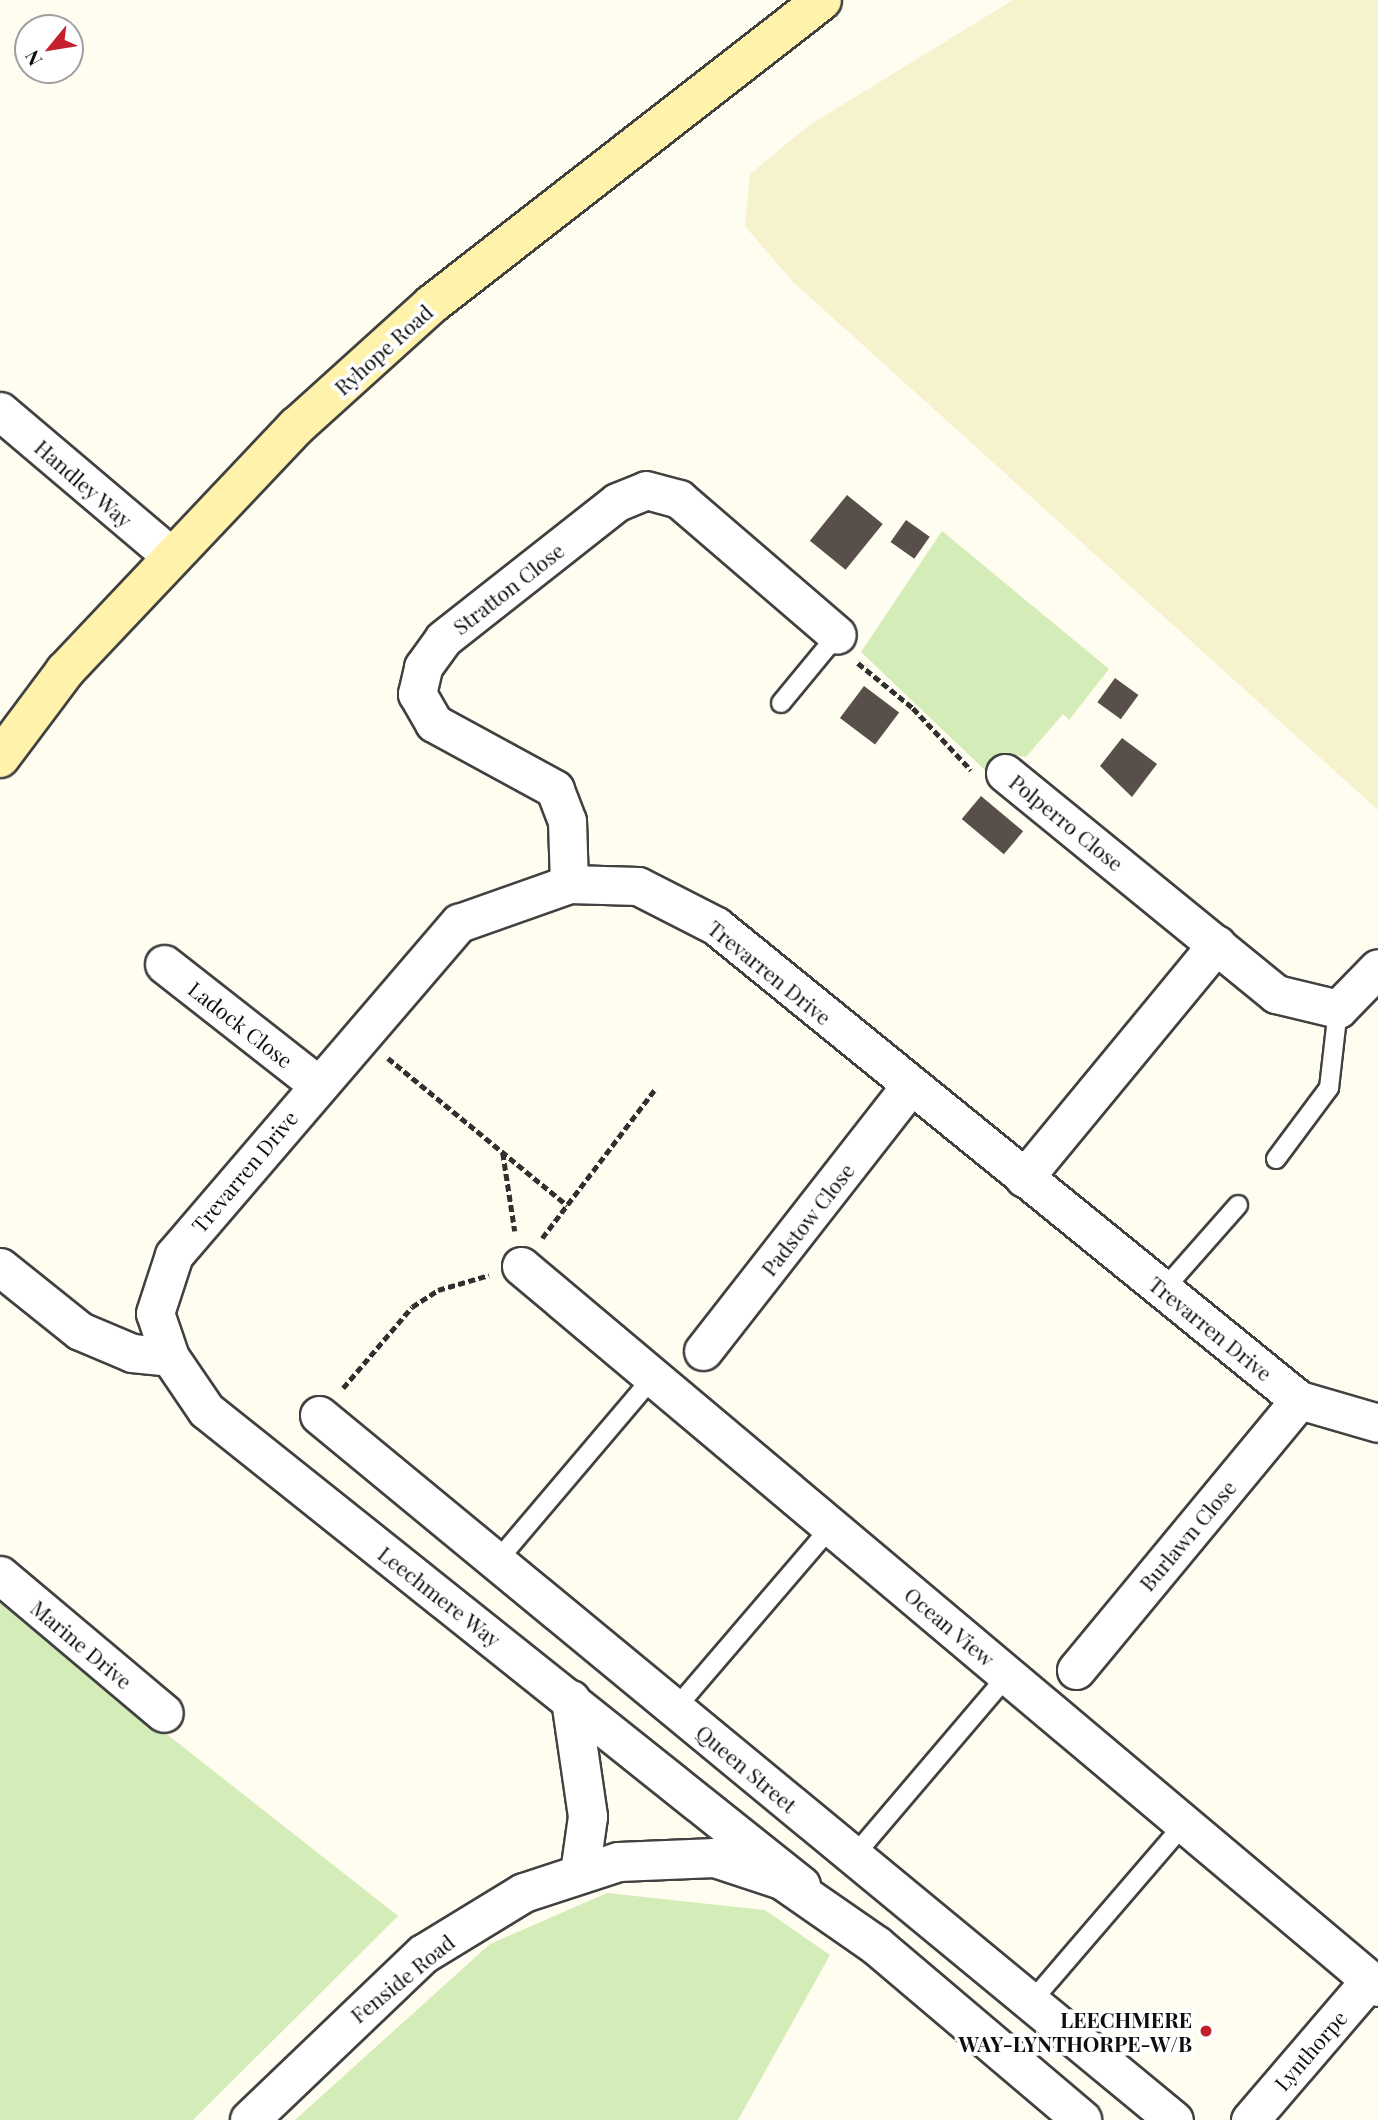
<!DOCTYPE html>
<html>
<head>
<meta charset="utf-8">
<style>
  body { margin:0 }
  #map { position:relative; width:1378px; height:2120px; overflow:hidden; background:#fffcf0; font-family:"Playfair Display",serif }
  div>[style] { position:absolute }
  .farmland>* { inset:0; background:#f7f2ce }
  .green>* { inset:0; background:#d4ecb7 }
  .building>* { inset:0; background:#584f4a; transform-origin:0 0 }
  .path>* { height:4.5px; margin-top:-2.25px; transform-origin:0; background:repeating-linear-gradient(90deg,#303030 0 7px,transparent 0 10.5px) }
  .roads { filter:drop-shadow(2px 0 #414141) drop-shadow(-2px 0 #414141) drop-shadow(0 2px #414141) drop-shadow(0 -2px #414141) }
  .service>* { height:18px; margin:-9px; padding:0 9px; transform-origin:9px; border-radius:9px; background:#fff }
  .minor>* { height:37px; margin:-18.5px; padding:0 18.5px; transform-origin:18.5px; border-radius:18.5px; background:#fff }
  .tertiary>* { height:38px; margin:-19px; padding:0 19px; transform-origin:19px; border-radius:19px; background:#fff }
  .secondary>* { height:38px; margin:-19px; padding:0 19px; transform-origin:19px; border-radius:19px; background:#fff3ab }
  .dots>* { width:19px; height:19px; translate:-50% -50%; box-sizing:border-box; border:4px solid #fff; border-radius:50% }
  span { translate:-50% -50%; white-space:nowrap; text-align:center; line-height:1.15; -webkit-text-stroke:7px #fff; paint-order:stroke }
  .street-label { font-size:21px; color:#0e0e0e }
  .poi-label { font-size:21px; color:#0e0e0e; font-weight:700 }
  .right { translate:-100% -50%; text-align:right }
  .north { position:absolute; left:14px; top:14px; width:70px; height:70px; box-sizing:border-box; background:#fff; border:2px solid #9f9f9f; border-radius:50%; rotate:240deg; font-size:19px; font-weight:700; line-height:28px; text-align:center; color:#0e0e0e }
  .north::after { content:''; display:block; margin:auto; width:24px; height:32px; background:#c51f2b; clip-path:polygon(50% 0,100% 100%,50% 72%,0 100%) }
</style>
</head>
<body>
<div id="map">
  <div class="farmland">
    <i style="clip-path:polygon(1013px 0,1378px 0,1378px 810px,792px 281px,745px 226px,750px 174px,808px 126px)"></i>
  </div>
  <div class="green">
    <i style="clip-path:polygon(942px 531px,1109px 669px,1069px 720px,1063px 714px,1026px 757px,1006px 754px,988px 773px,861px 652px)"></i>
    <i style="clip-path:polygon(0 1603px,398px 1916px,193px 2120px,0 2120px)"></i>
    <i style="clip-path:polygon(607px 1893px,765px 1910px,830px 1955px,738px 2120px,295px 2120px,490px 1944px)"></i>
  </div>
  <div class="building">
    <i style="left:847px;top:495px;width:46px;height:59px;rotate:39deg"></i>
    <i style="left:906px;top:520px;width:29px;height:27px;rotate:35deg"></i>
    <i style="left:1115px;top:678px;width:29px;height:30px;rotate:36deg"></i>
    <i style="left:864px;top:686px;width:44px;height:40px;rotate:37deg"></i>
    <i style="clip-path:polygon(1122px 738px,1157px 764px,1132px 797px,1100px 766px)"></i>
    <i style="left:981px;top:796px;width:55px;height:30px;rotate:40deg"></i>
  </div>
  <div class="path">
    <i style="left:858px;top:663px;width:71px;rotate:39.3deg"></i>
    <i style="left:913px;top:708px;width:85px;rotate:46.9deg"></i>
    <i style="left:388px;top:1058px;width:232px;rotate:39.4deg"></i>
    <i style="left:503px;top:1153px;width:79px;rotate:81.3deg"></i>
    <i style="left:542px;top:1238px;width:188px;rotate:-52.8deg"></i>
    <i style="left:343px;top:1388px;width:106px;rotate:-49.6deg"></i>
    <i style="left:412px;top:1307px;width:31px;rotate:-33deg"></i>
    <i style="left:438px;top:1290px;width:53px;rotate:-16.4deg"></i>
  </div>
  <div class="roads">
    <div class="service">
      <i style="left:781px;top:703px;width:88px;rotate:-50.5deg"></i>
      <i style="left:1276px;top:1159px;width:89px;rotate:-53.3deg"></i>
      <i style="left:1329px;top:1088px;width:80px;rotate:-83.5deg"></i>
      <i style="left:1164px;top:1289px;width:112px;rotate:-48.6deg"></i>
      <i style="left:497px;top:1561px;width:243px;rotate:-49.7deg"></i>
      <i style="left:675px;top:1709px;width:240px;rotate:-49.4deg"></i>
      <i style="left:853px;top:1857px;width:239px;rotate:-49.6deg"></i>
      <i style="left:1031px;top:2002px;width:235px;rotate:-49.3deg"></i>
    </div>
    <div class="minor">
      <i style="left:0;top:411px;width:223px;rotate:40.3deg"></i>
      <i style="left:1005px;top:773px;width:350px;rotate:39.2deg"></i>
      <i style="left:1276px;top:994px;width:64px;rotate:13.6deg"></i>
      <i style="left:1338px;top:1009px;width:57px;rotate:-45.7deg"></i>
      <i style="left:569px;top:884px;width:63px;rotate:-91.8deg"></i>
      <i style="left:567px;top:821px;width:34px;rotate:-111deg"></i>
      <i style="left:555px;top:789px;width:138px;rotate:-151.4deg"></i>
      <i style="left:434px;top:723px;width:34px;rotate:-120deg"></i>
      <i style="left:417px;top:694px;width:28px;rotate:-77deg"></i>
      <i style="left:423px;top:667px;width:34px;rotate:-54deg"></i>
      <i style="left:443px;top:639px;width:221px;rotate:-38.2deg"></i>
      <i style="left:617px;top:502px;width:31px;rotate:-22deg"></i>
      <i style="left:646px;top:490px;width:34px;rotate:15deg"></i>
      <i style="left:679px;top:499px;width:208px;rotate:40.7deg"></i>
      <i style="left:164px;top:964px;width:194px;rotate:38.1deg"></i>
      <i style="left:1024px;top:1178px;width:303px;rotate:-50.5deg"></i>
      <i style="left:521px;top:1266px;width:1120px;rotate:40.07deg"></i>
      <i style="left:0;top:1267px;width:102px;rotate:38.7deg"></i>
      <i style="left:80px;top:1331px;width:56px;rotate:22.9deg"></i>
      <i style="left:132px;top:1353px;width:38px;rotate:6deg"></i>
      <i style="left:703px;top:1351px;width:336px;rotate:-52deg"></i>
      <i style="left:319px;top:1415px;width:1108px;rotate:39.51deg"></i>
      <i style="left:0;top:1575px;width:214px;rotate:40.1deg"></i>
      <i style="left:1076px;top:1670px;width:350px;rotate:-50.4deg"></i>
      <i style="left:801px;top:1885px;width:761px;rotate:-141.4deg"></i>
      <i style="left:206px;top:1410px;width:64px;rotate:-124.2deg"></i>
      <i style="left:170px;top:1357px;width:46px;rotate:-108.8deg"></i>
      <i style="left:155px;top:1313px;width:61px;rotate:-71.9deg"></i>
      <i style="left:174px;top:1255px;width:438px;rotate:-49.4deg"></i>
      <i style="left:459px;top:923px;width:117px;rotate:-19.5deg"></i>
      <i style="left:569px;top:884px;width:69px;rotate:1.7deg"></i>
      <i style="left:638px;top:886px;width:88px;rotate:27.1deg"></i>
      <i style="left:716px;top:926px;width:751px;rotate:39.11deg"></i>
      <i style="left:1299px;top:1400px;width:82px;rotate:16.2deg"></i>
      <i style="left:1250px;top:2120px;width:184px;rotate:-49.4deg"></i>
    </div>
    <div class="tertiary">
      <i style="left:571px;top:1700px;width:118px;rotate:81.7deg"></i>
      <i style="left:588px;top:1817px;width:57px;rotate:98.1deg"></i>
      <i style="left:250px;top:2120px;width:240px;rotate:-43.7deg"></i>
      <i style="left:424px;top:1954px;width:117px;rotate:-31.4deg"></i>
      <i style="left:524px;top:1893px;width:100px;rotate:-18.1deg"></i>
      <i style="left:619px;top:1862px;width:96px;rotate:-2.4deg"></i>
      <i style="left:715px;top:1858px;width:71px;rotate:18.2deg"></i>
      <i style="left:782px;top:1880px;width:116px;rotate:34.8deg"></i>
      <i style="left:877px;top:1946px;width:269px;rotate:40.3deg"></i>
    </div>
    <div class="secondary">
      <i style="left:0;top:758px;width:109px;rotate:-53.2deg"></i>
      <i style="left:65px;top:671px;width:337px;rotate:-46.6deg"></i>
      <i style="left:297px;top:426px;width:182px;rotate:-42.1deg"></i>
      <i style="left:432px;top:304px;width:494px;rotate:-37.9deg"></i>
    </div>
  </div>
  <div class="dots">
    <i style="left:1206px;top:2031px;background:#c51f2b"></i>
  </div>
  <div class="street-label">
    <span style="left:383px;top:349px;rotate:-42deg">Ryhope Road</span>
    <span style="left:84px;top:483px;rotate:41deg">Handley Way</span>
    <span style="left:508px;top:588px;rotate:-38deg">Stratton Close</span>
    <span style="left:1067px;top:822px;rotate:39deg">Polperro Close</span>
    <span style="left:770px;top:972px;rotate:39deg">Trevarren Drive</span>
    <span style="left:241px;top:1024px;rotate:38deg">Ladock Close</span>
    <span style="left:244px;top:1171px;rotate:-50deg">Trevarren Drive</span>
    <span style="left:807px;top:1219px;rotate:-52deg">Padstow Close</span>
    <span style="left:1211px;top:1328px;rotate:39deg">Trevarren Drive</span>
    <span style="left:1187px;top:1535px;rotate:-50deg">Burlawn Close</span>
    <span style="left:440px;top:1596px;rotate:38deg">Leechmere Way</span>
    <span style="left:950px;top:1626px;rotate:40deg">Ocean View</span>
    <span style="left:82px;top:1644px;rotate:40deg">Marine Drive</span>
    <span style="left:747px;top:1768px;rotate:40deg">Queen Street</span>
    <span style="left:402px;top:1978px;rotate:-39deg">Fenside Road</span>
    <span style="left:1310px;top:2050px;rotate:-49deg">Lynthorpe</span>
  </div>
  <div class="poi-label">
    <span class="right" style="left:1192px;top:2031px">LEECHMERE<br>WAY-LYNTHORPE-W/B</span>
  </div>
  <div class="north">N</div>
</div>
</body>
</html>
